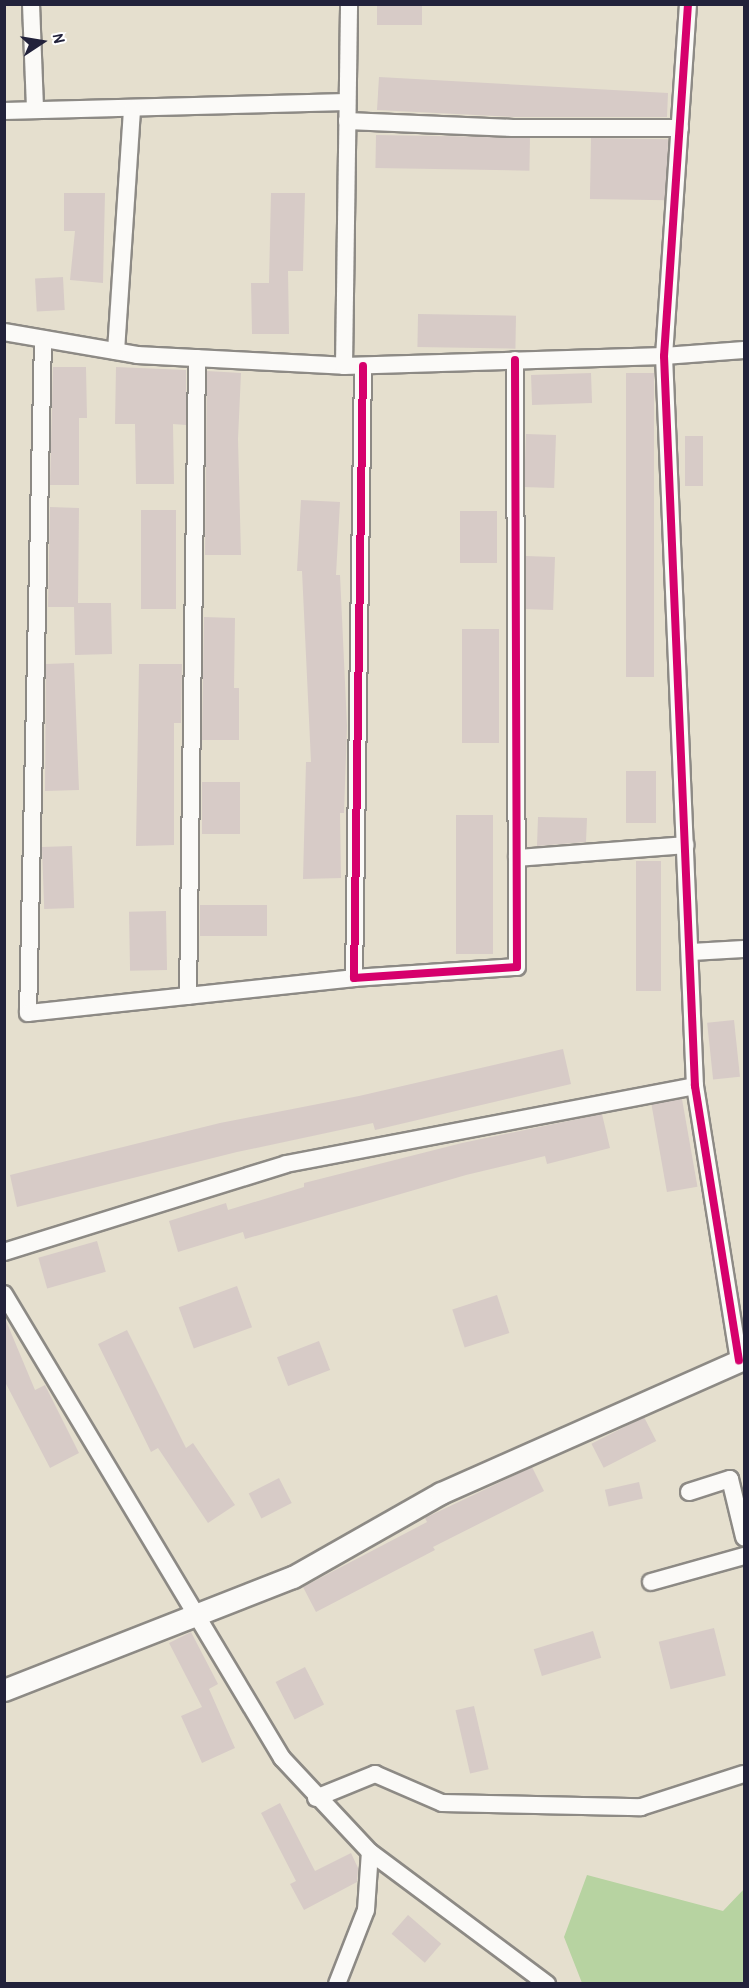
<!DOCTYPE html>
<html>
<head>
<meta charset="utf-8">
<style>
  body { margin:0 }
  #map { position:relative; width:749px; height:1988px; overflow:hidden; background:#e5dfce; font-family:"Patrick Hand",sans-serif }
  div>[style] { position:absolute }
  .green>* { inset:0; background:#b7d3a1 }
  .building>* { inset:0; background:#d7cbc7; transform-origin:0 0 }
  .roads { filter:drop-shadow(2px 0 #8d8a85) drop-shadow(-2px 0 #8d8a85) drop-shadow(0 2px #8d8a85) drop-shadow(0 -2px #8d8a85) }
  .minor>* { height:16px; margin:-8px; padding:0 8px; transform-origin:8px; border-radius:8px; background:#fbfaf8 }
  .tertiary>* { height:21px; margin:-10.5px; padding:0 10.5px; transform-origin:10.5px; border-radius:10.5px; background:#fbfaf8 }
  .cycleway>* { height:8px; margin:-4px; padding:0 4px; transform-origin:4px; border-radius:4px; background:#d6006c }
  span { translate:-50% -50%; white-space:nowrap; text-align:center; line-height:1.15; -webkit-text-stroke:4.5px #fff; paint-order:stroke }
  .frame { position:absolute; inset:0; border:6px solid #22223b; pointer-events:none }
  .north { position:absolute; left:12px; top:12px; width:60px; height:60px; -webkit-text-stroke:4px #fff; paint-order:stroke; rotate:78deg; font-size:16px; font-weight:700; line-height:24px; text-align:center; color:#22223b }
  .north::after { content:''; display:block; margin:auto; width:21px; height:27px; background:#22223b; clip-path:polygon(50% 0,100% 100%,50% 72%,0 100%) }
</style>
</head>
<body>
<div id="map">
  <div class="green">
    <i style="clip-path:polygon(587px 1875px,723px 1911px,744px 1889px,744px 1983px,582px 1983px,564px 1937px)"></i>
  </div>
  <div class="building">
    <i style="left:377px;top:4px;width:45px;height:21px"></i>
    <i style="clip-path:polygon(379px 77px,668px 93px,667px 117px,513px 117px,377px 110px)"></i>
    <i style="left:376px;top:135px;width:154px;height:33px;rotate:1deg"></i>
    <i style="left:591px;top:138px;width:77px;height:61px;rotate:1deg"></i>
    <i style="clip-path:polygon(64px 193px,105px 193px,103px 283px,70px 280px,75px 231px,64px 231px)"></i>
    <i style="clip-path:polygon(271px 193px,305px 193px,303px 271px,288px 271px,289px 334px,252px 334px,251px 283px,269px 283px)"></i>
    <i style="left:63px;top:277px;width:33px;height:28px;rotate:87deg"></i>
    <i style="left:418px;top:314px;width:98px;height:33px;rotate:1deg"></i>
    <i style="clip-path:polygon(53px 367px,86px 367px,87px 418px,79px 418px,79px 485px,50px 485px)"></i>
    <i style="clip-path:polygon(116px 367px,186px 370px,186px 425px,173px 424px,174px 484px,136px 484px,135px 424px,115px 424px)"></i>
    <i style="clip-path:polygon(207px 371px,241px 373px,238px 439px,241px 555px,205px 555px)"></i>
    <i style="left:591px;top:373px;width:30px;height:60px;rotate:88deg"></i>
    <i style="left:626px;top:373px;width:28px;height:304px"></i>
    <i style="left:526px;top:434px;width:30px;height:53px;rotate:2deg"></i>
    <i style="left:685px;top:436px;width:18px;height:50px"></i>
    <i style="clip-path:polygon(301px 500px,340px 502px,336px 575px,340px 575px,347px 726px,344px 813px,340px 813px,341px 878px,303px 879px,306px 762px,311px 762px,302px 571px,297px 571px)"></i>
    <i style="clip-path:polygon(50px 507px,79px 508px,78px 603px,111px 603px,112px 654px,75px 655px,74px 607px,48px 607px)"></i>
    <i style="left:141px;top:510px;width:35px;height:99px"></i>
    <i style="left:460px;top:511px;width:37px;height:52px"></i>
    <i style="left:526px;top:556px;width:29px;height:53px;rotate:2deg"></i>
    <i style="clip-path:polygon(204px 617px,235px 618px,234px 688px,239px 688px,239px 740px,202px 740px)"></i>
    <i style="left:499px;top:629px;width:114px;height:37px;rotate:90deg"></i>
    <i style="clip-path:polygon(74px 663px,79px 790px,45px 791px,46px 664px)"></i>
    <i style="clip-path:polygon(139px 664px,182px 664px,181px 723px,174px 723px,174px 845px,136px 846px)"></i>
    <i style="left:626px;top:771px;width:30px;height:52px"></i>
    <i style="left:240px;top:782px;width:52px;height:38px;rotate:90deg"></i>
    <i style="left:456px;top:815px;width:37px;height:139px"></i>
    <i style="clip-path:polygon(538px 817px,587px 818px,586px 842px,537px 846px)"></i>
    <i style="left:72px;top:846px;width:62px;height:30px;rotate:88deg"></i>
    <i style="left:636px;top:861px;width:25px;height:130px"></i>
    <i style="left:267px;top:905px;width:31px;height:67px;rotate:90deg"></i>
    <i style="left:166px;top:911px;width:59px;height:37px;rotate:89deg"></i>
    <i style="left:734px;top:1020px;width:57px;height:27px;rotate:84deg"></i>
    <i style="clip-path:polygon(563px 1049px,571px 1084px,375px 1130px,373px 1123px,237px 1152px,17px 1207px,10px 1175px,220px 1123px,359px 1096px)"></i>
    <i style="left:682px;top:1099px;width:89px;height:31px;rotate:80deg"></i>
    <i style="clip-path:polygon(602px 1114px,610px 1148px,547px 1164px,545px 1156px,466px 1175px,245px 1239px,243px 1232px,178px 1252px,169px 1221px,226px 1203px,228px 1210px,304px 1187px,304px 1183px,462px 1143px)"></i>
    <i style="left:97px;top:1241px;width:32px;height:61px;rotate:74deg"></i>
    <i style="left:237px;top:1286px;width:44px;height:62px;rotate:70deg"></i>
    <i style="left:497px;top:1295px;width:40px;height:47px;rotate:72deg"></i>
    <i style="clip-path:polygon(4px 1316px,35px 1390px,45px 1385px,79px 1453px,50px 1468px,4px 1380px)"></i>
    <i style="clip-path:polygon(127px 1330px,186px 1448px,193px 1443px,235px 1505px,208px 1523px,158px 1448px,151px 1452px,98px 1344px)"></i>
    <i style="left:319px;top:1341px;width:31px;height:45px;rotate:69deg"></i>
    <i style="left:644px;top:1417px;width:27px;height:59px;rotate:63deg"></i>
    <i style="clip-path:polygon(532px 1467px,544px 1491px,433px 1547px,435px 1550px,316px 1612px,303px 1587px,427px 1522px,425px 1518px)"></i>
    <i style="left:279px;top:1478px;width:28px;height:34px;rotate:63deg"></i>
    <i style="left:639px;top:1482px;width:17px;height:35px;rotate:77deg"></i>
    <i style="left:714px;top:1628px;width:49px;height:57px;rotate:76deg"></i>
    <i style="left:593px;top:1631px;width:28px;height:62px;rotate:73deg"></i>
    <i style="clip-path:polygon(191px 1632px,218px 1684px,209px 1689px,235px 1748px,202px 1763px,181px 1716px,202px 1707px,169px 1643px)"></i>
    <i style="left:305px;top:1667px;width:42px;height:33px;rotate:63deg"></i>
    <i style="left:474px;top:1706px;width:65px;height:19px;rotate:77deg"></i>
    <i style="clip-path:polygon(280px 1803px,315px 1871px,351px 1853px,358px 1868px,357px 1882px,304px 1910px,290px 1884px,296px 1881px,261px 1813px)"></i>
    <i style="left:408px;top:1915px;width:44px;height:25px;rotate:41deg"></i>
  </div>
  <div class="roads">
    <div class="minor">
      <i style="left:31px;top:4px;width:106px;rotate:87.8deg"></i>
      <i style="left:688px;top:4px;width:353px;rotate:93.9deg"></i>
      <i style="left:664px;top:356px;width:731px;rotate:87.57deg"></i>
      <i style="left:695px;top:1086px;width:278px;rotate:80.9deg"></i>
      <i style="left:4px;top:111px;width:343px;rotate:-1.5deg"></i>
      <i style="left:347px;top:121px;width:166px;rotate:2.4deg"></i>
      <i style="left:513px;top:128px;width:167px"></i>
      <i style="left:4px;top:332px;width:135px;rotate:9.8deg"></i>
      <i style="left:137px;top:355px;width:207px;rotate:3deg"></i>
      <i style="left:344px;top:366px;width:320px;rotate:-1.8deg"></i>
      <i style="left:664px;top:356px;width:80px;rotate:-4.3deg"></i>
      <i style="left:43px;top:339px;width:674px;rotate:91.27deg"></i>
      <i style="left:28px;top:1013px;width:328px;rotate:-6.1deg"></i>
      <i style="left:116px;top:351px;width:243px;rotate:-86.2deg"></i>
      <i style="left:344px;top:366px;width:362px;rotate:-89.2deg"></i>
      <i style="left:363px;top:366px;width:612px;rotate:90.84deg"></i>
      <i style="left:354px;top:978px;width:163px;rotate:-3.9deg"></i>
      <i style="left:517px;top:967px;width:607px;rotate:-90.19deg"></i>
      <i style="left:517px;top:858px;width:169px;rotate:-4.4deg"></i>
      <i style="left:691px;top:952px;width:53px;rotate:-3.2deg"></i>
      <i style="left:188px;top:996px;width:638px;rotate:-89.19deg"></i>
      <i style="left:4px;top:1252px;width:295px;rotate:-17.3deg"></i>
      <i style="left:286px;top:1164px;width:416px;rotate:-10.8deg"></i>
      <i style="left:4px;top:1294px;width:541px;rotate:59.07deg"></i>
      <i style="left:282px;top:1758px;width:129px;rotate:46.9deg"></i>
      <i style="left:370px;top:1852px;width:221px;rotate:36.7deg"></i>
      <i style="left:689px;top:1492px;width:43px;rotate:-17.6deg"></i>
      <i style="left:730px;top:1479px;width:60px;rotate:76.4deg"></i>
      <i style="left:651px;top:1582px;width:97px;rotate:-15.6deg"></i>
      <i style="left:316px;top:1798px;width:64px;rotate:-22.1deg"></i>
      <i style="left:375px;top:1774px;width:73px;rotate:23.4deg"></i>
      <i style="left:442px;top:1803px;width:199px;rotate:1.2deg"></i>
      <i style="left:641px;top:1807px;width:108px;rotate:-17.8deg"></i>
      <i style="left:337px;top:1984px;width:79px;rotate:-68.6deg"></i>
      <i style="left:366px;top:1910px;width:58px;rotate:-86.1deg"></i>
    </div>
    <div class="tertiary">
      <i style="left:4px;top:1690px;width:310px;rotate:-21.4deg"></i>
      <i style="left:293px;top:1577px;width:170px;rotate:-29.6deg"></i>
      <i style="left:441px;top:1493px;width:331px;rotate:-23.9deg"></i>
    </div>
  </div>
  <div class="cycleway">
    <i style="left:688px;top:4px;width:353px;rotate:93.9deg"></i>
    <i style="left:664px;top:356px;width:731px;rotate:87.57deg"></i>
    <i style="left:695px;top:1086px;width:278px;rotate:80.9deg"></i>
    <i style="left:363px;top:366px;width:612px;rotate:90.84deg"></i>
    <i style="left:354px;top:978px;width:163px;rotate:-3.9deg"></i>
    <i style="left:517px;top:967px;width:607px;rotate:-90.19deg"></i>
  </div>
  <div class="frame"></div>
  <div class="north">N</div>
</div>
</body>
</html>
